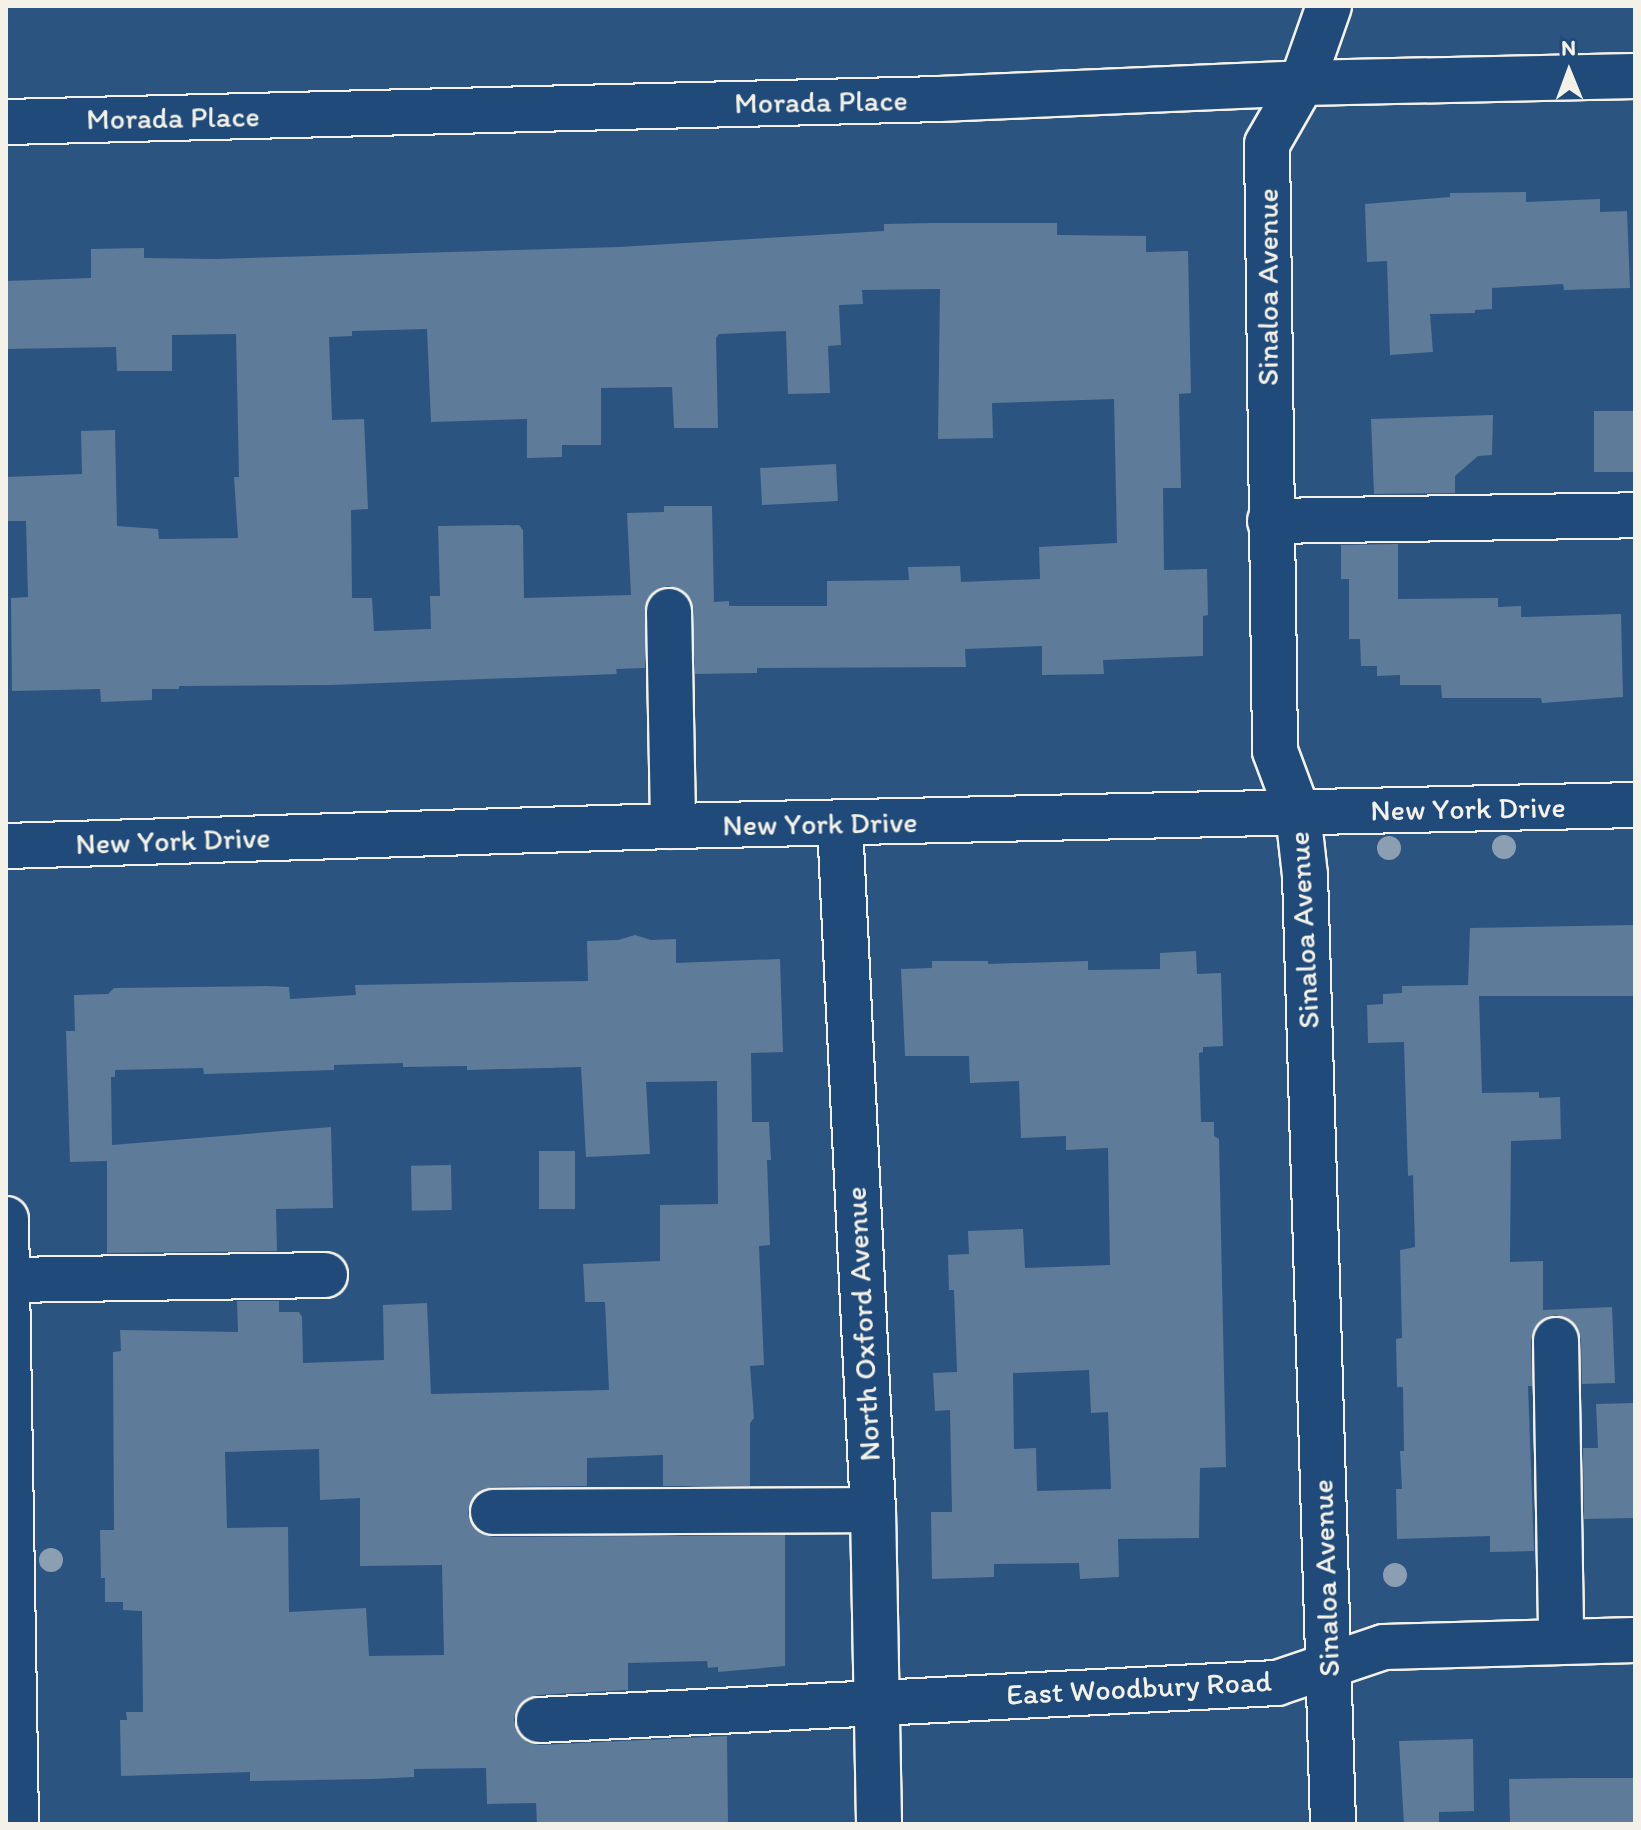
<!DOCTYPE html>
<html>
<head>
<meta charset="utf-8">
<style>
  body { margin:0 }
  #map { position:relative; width:1641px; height:1830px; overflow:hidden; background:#2c5481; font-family:Itim,sans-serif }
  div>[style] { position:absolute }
  .building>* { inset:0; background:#5e7b9a; transform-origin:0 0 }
  .roads { filter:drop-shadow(2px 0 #f4f1e8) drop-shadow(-2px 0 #f4f1e8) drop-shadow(0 2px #f4f1e8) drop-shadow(0 -2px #f4f1e8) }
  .minor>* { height:44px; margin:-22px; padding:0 22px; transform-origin:22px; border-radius:22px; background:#1f4a7a }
  .trees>* { width:24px; height:24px; margin:-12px; border-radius:50%; background:#8c9fb2 }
  span { translate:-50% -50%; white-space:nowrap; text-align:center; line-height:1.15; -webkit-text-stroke:6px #1f4a7a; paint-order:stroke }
  .street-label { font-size:30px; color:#f4f1e8 }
  .frame { position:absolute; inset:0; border:8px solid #f4f1e8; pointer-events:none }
  .north { position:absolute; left:1529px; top:32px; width:80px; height:80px; -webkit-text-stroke:6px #1f4a7a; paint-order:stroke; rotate:359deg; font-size:22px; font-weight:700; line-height:32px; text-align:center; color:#f4f1e8 }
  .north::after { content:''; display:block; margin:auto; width:28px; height:36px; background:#f4f1e8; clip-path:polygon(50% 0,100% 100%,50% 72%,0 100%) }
</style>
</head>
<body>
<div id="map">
  <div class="building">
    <i style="clip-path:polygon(1526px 192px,1526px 202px,1600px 199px,1600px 212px,1627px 211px,1630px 288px,1564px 290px,1563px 284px,1492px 288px,1492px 309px,1475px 310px,1475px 313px,1430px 314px,1433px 352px,1390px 355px,1387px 261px,1367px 262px,1365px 204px,1450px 197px,1450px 193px)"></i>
    <i style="clip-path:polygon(evenodd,933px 223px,1057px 223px,1057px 235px,1146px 236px,1146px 252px,1188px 251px,1191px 393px,1179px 394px,1181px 488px,1163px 488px,1164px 570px,1207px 569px,1208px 615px,1203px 616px,1203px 656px,1103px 660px,1104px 674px,1042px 675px,1042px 646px,965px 649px,966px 667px,757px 668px,757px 673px,695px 674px,691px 599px,682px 590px,668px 586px,655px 590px,647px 600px,645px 668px,616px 669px,617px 674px,331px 685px,179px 686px,179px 689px,152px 689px,152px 700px,101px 702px,100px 689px,12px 691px,11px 598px,28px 597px,26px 521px,6px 521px,6px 477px,82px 474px,81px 431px,115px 430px,117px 526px,158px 529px,159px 539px,238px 538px,234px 477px,239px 477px,236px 334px,172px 335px,172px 371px,117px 371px,116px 347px,6px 349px,6px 281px,91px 278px,91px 249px,144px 248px,144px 258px,215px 259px,619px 247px,884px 231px,884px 224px,933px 223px,940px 289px,938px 439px,993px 438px,992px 403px,1114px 399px,1117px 543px,1039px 547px,1040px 579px,961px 582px,960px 566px,908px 567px,909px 580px,827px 581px,827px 606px,729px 606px,729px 601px,714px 602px,712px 506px,664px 506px,664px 512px,627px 513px,631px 595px,524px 598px,523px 530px,519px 525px,438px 526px,440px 596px,430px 596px,431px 629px,374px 631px,372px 598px,352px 598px,351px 510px,368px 509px,364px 419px,332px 420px,329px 337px,352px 336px,352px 331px,427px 329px,431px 422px,527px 419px,527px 458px,562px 457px,562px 445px,601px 445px,601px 388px,672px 387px,674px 428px,718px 428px,716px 338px,719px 334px,786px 331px,788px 394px,830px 393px,828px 346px,841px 345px,839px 305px,863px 304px,862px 290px,940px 289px)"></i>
    <i style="left:1635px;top:411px;width:61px;height:41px;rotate:90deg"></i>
    <i style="clip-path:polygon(1493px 415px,1492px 455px,1478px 456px,1455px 476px,1455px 493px,1374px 494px,1371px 419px)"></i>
    <i style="left:836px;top:464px;width:37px;height:76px;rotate:87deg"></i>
    <i style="clip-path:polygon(1398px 544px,1398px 599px,1498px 598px,1498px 607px,1521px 606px,1521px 617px,1621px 614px,1623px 697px,1542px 703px,1541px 698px,1442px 698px,1441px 685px,1400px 685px,1400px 675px,1377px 676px,1377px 666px,1361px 666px,1360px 639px,1349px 639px,1349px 579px,1341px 579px,1341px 545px)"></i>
    <i style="clip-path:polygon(1635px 925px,1635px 996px,1479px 996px,1482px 1093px,1539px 1092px,1539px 1098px,1560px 1097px,1561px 1139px,1511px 1141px,1510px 1262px,1543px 1261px,1543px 1310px,1612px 1307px,1615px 1383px,1582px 1384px,1581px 1340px,1577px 1327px,1567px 1318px,1556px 1315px,1543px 1319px,1534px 1329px,1531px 1340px,1532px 1386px,1528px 1386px,1534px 1551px,1490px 1552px,1490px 1536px,1397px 1539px,1396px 1489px,1402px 1489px,1400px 1451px,1404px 1451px,1403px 1387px,1397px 1387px,1396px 1339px,1402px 1338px,1400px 1250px,1415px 1247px,1413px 1175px,1408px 1176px,1404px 1042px,1368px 1043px,1367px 1005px,1383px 1004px,1383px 994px,1402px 993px,1402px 986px,1468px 985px,1470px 928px)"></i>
    <i style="clip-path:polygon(evenodd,635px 935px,651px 940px,676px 939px,676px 963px,780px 959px,783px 1052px,751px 1053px,752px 1122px,769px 1122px,771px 1160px,767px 1160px,770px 1245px,759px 1246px,764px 1365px,750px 1366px,754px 1418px,750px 1423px,750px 1486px,663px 1486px,663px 1455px,587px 1458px,587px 1486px,492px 1487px,480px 1491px,472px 1499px,468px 1513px,472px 1525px,480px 1533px,493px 1537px,785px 1535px,785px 1666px,718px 1672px,718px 1667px,708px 1668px,707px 1661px,628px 1663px,628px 1690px,537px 1695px,525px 1700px,516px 1709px,514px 1720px,518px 1734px,528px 1743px,540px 1745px,727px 1736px,728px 1824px,537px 1824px,536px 1803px,487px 1804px,486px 1768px,414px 1769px,414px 1777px,372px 1779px,250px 1781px,250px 1772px,121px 1776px,120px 1720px,127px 1720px,126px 1712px,143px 1712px,142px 1611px,123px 1610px,123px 1602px,105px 1602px,105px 1578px,101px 1578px,100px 1530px,114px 1530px,113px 1352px,121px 1351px,120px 1330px,238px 1332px,237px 1301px,279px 1301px,279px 1312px,299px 1312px,302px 1317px,303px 1363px,384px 1360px,383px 1305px,427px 1303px,431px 1394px,609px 1390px,605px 1302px,585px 1302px,583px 1264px,660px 1261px,660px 1205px,718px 1204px,717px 1081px,646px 1082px,650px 1154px,586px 1157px,581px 1067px,467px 1070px,467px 1066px,403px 1067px,403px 1063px,334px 1065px,334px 1070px,204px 1074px,203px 1068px,115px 1070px,115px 1077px,111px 1077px,112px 1145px,331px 1127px,333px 1208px,276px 1209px,277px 1251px,107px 1253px,107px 1161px,70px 1162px,66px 1031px,75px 1031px,74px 995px,108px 994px,114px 988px,266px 986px,289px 987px,290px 999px,356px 995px,355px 985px,588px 981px,587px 941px,618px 940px,635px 935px,319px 1449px,320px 1500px,360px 1498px,360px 1566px,442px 1565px,444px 1655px,369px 1656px,366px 1608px,289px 1612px,288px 1527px,227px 1528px,225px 1452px,319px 1449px)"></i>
    <i style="clip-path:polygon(evenodd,1196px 951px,1197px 974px,1221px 973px,1223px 1046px,1203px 1047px,1203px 1052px,1199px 1053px,1201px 1122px,1214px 1122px,1214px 1136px,1219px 1139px,1226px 1467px,1200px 1468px,1199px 1538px,1118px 1539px,1119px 1577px,1080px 1579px,1079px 1563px,994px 1564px,994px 1577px,932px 1579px,931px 1512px,952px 1512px,950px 1410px,935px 1411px,933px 1373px,957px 1372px,954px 1290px,949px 1290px,948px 1255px,969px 1254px,968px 1231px,1023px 1229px,1025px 1268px,1110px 1265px,1108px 1148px,1066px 1150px,1066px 1136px,1021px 1138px,1019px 1081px,970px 1083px,969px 1056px,905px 1056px,901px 969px,932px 968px,932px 961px,988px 961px,988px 964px,1088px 961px,1088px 970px,1160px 969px,1160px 953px,1196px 951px,1089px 1370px,1091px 1413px,1108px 1412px,1111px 1489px,1037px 1491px,1036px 1448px,1014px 1449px,1013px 1373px,1089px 1370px)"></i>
    <i style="left:539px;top:1151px;width:36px;height:58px"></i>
    <i style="left:451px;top:1165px;width:45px;height:40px;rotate:89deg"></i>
    <i style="clip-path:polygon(1635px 1403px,1635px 1518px,1584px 1519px,1583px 1448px,1598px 1448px,1596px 1404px)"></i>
    <i style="clip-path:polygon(1473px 1739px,1474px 1811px,1439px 1812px,1439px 1824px,1404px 1824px,1399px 1741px)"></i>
    <i style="clip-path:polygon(1573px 1778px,1635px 1778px,1635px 1824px,1510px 1824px,1509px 1779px)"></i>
  </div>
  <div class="roads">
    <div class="minor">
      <i style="left:1329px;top:6px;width:82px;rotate:109.3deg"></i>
      <i style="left:1302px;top:83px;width:70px;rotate:119.8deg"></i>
      <i style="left:1267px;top:144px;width:607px;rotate:89.24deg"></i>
      <i style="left:1275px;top:751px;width:66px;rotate:69.6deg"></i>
      <i style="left:1298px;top:813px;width:62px;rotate:83.6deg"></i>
      <i style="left:1305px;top:875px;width:949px;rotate:88.31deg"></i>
      <i style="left:6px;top:122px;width:933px;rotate:-1.41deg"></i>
      <i style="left:939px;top:99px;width:363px;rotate:-2.5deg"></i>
      <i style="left:1302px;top:83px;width:333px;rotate:-1.2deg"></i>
      <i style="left:1270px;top:521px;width:365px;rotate:-0.9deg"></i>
      <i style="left:669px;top:611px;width:215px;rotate:88.9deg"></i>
      <i style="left:840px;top:824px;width:687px;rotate:87.25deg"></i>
      <i style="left:873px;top:1510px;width:314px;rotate:88.9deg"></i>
      <i style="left:6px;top:846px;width:667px;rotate:-1.72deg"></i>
      <i style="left:673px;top:826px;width:962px;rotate:-1.25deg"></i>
      <i style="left:6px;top:1219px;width:605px;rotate:89.05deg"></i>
      <i style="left:8px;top:1280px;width:317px;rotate:-0.9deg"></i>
      <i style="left:1556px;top:1340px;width:301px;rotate:89deg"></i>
      <i style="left:493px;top:1512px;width:380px;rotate:-0.3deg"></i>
      <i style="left:539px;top:1720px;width:739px;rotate:-2.87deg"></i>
      <i style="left:1277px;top:1683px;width:113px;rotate:-18.6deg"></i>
      <i style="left:1384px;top:1647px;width:251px;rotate:-1.6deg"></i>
    </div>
  </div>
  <div class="trees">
    <i style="left:1504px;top:847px"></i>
    <i style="left:1389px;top:848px"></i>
    <i style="left:51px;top:1560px"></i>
    <i style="left:1395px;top:1575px"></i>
  </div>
  <div class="street-label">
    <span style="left:821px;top:102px;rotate:-1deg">Morada Place</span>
    <span style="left:173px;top:118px;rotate:-1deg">Morada Place</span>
    <span style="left:1268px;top:287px;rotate:-90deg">Sinaloa Avenue</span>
    <span style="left:1468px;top:809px;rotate:-1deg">New York Drive</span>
    <span style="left:820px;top:824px;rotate:-1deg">New York Drive</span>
    <span style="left:173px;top:841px;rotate:-2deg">New York Drive</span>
    <span style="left:1304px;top:930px;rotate:-93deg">Sinaloa Avenue</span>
    <span style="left:863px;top:1324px;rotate:-93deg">North Oxford Avenue</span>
    <span style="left:1326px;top:1578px;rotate:-92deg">Sinaloa Avenue</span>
    <span style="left:1139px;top:1688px;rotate:-3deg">East Woodbury Road</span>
  </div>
  <div class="frame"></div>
  <div class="north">N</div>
</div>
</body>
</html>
